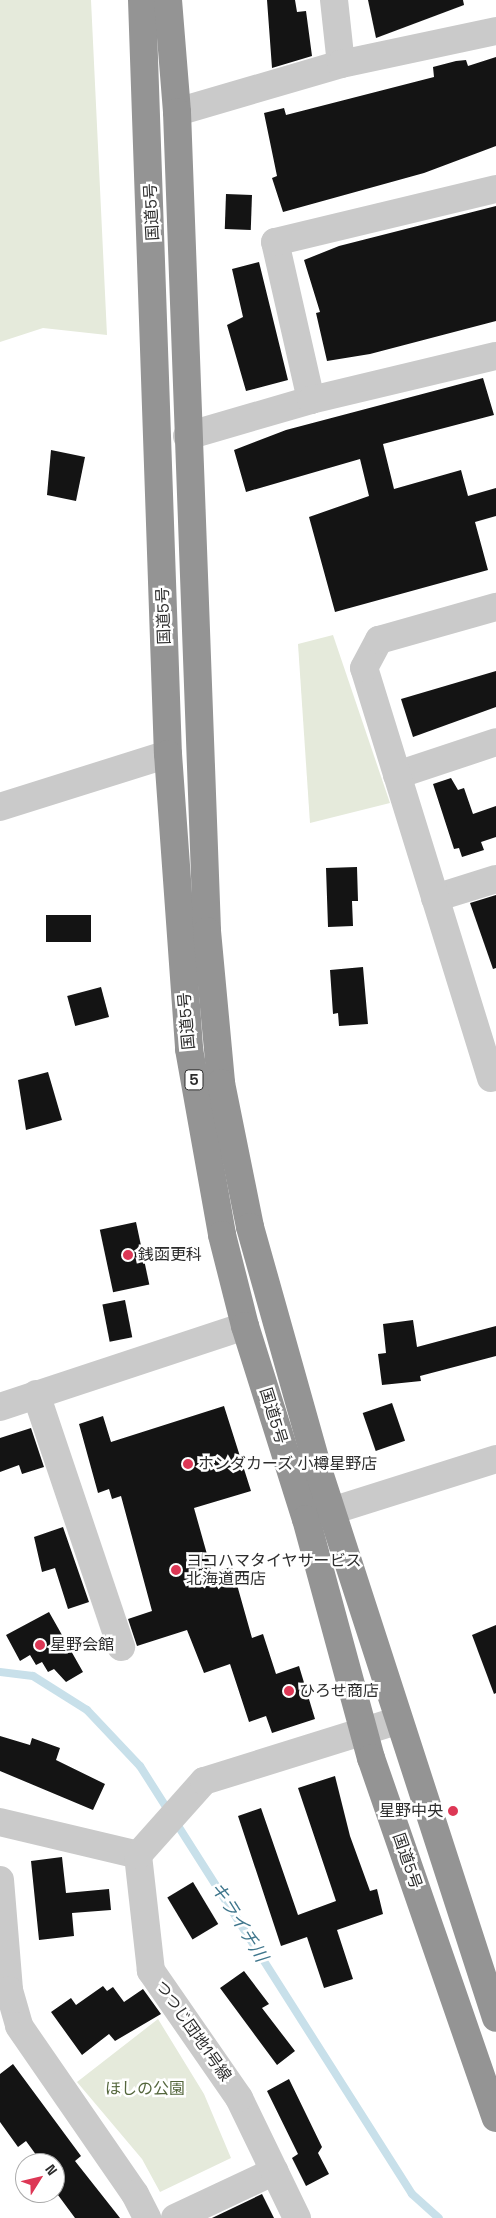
<!DOCTYPE html>
<html>
<head>
<meta charset="utf-8">
<style>
  body { margin:0 }
  #map { position:relative; width:496px; height:2218px; overflow:hidden; background:#fff; font-family:"Space Grotesk","Noto Sans JP",sans-serif }
  div>[style] { position:absolute }
  .green>* { inset:0; background:#e5eadb }
  .stream>* { height:8px; margin:-4px; padding:0 4px; transform-origin:4px; border-radius:4px; background:#c8e0ea }
  .building>* { inset:0; background:#141414; transform-origin:0 0 }
  .street>* { height:28px; margin:-14px; padding:0 14px; transform-origin:14px; border-radius:14px; background:#cacaca }
  .highway>* { height:28px; margin:-14px; padding:0 14px; transform-origin:14px; border-radius:14px; background:#949494 }
  .dots>* { width:14px; height:14px; translate:-50% -50%; box-sizing:border-box; border:2px solid #fff; border-radius:50% }
  span { translate:-50% -50%; white-space:nowrap; text-align:center; line-height:1.15; -webkit-text-stroke:5px #fff; paint-order:stroke }
  .shield-label span { padding:1px 4px; background:#fff; border:1px solid; border-radius:4px; -webkit-text-stroke-width:0 }
  .shield-label { font-size:15px; color:#2d2d2d; font-weight:700 }
  .street-label { font-size:16px; color:#2d2d2d }
  .poi-label { font-size:16px; color:#2d2d2d }
  .left { translate:0 -50%; text-align:left }
  .right { translate:-100% -50%; text-align:right }
  .park-label { font-size:16px; color:#55673d }
  .water-label { font-size:18px; color:#3f768c; font-style:italic }
  .north { position:absolute; left:15px; top:2153px; width:50px; height:50px; box-sizing:border-box; background:#fff; border:1px solid #ababab; border-radius:50%; rotate:54deg; font-size:14px; font-weight:700; line-height:20px; text-align:center; color:#2d2d2d }
  .north::after { content:''; display:block; margin:auto; width:18px; height:22px; background:#dd3755; clip-path:polygon(50% 0,100% 100%,50% 72%,0 100%) }
</style>
</head>
<body>
<div id="map">
  <div class="green">
    <i style="clip-path:polygon(0 0,91px 0,107px 335px,43px 328px,0 342px)"></i>
    <i style="clip-path:polygon(333px 635px,390px 803px,310px 823px,298px 644px)"></i>
    <i style="clip-path:polygon(158px 2019px,204px 2094px,231px 2158px,160px 2192px,142px 2159px,77px 2082px)"></i>
  </div>
  <div class="stream">
    <i style="left:0;top:1672px;width:33px;rotate:7deg"></i>
    <i style="left:33px;top:1676px;width:64px;rotate:32.2deg"></i>
    <i style="left:87px;top:1710px;width:77px;rotate:46.6deg"></i>
    <i style="left:140px;top:1766px;width:507px;rotate:57.56deg"></i>
    <i style="left:412px;top:2194px;width:36px;rotate:42deg"></i>
  </div>
  <div class="building">
    <i style="clip-path:polygon(267px 0,295px 0,297px 12px,306px 11px,312px 56px,272px 68px)"></i>
    <i style="clip-path:polygon(368px 0,463px 0,464px 5px,376px 38px)"></i>
    <i style="clip-path:polygon(496px 57px,496px 146px,424px 173px,283px 212px,272px 178px,277px 176px,264px 113px,284px 108px,286px 115px,434px 77px,433px 67px,456px 61px,466px 60px,468px 66px)"></i>
    <i style="left:226px;top:194px;width:26px;height:35px;rotate:2deg"></i>
    <i style="clip-path:polygon(496px 206px,496px 321px,370px 354px,327px 361px,316px 313px,320px 312px,304px 260px,339px 246px)"></i>
    <i style="clip-path:polygon(259px 262px,288px 380px,246px 391px,227px 325px,243px 317px,232px 269px)"></i>
    <i style="clip-path:polygon(483px 378px,494px 415px,383px 444px,394px 489px,461px 470px,468px 496px,496px 488px,496px 516px,475px 522px,488px 570px,335px 612px,309px 517px,369px 496px,360px 459px,246px 492px,234px 450px,286px 430px)"></i>
    <i style="clip-path:polygon(51px 450px,85px 457px,76px 501px,47px 495px)"></i>
    <i style="clip-path:polygon(496px 671px,496px 707px,413px 737px,401px 699px)"></i>
    <i style="clip-path:polygon(451px 778px,458px 790px,464px 788px,473px 814px,496px 806px,496px 837px,481px 842px,484px 850px,462px 857px,459px 848px,454px 849px,433px 784px)"></i>
    <i style="clip-path:polygon(357px 867px,358px 901px,352px 901px,353px 926px,328px 927px,326px 868px)"></i>
    <i style="clip-path:polygon(496px 895px,496px 968px,493px 969px,470px 903px)"></i>
    <i style="left:91px;top:915px;width:27px;height:45px;rotate:90deg"></i>
    <i style="clip-path:polygon(363px 967px,368px 1024px,339px 1026px,338px 1013px,333px 1014px,330px 970px)"></i>
    <i style="left:101px;top:987px;width:31px;height:35px;rotate:75deg"></i>
    <i style="clip-path:polygon(48px 1072px,62px 1120px,26px 1130px,18px 1080px)"></i>
    <i style="left:136px;top:1222px;width:64px;height:37px;rotate:78deg"></i>
    <i style="left:125px;top:1300px;width:38px;height:23px;rotate:79deg"></i>
    <i style="clip-path:polygon(413px 1320px,417px 1347px,496px 1326px,496px 1356px,420px 1376px,421px 1381px,382px 1385px,378px 1354px,386px 1353px,383px 1324px)"></i>
    <i style="left:392px;top:1403px;width:40px;height:31px;rotate:71deg"></i>
    <i style="clip-path:polygon(224px 1406px,251px 1491px,194px 1508px,212px 1572px,232px 1567px,252px 1638px,263px 1634px,276px 1674px,299px 1666px,315px 1719px,272px 1733px,266px 1716px,249px 1722px,230px 1664px,204px 1673px,187px 1630px,137px 1646px,128px 1619px,152px 1611px,121px 1496px,112px 1499px,109px 1489px,98px 1493px,79px 1424px,103px 1416px,111px 1442px)"></i>
    <i style="clip-path:polygon(31px 1428px,44px 1467px,22px 1474px,19px 1465px,0 1472px,0 1438px)"></i>
    <i style="clip-path:polygon(63px 1527px,89px 1602px,68px 1609px,55px 1568px,42px 1572px,34px 1537px)"></i>
    <i style="clip-path:polygon(49px 1612px,83px 1672px,66px 1682px,54px 1669px,48px 1672px,42px 1662px,36px 1665px,30px 1655px,20px 1661px,6px 1635px)"></i>
    <i style="clip-path:polygon(496px 1625px,496px 1693px,494px 1694px,472px 1635px)"></i>
    <i style="clip-path:polygon(0 1736px,30px 1745px,32px 1738px,60px 1748px,56px 1760px,105px 1784px,93px 1810px,0 1771px)"></i>
    <i style="clip-path:polygon(335px 1776px,350px 1836px,370px 1891px,377px 1889px,383px 1914px,337px 1930px,353px 1979px,324px 1988px,307px 1937px,281px 1946px,238px 1816px,261px 1808px,298px 1915px,336px 1901px,298px 1788px)"></i>
    <i style="clip-path:polygon(62px 1857px,66px 1893px,109px 1889px,111px 1910px,72px 1913px,74px 1936px,39px 1940px,31px 1861px)"></i>
    <i style="left:193px;top:1882px;width:49px;height:30px;rotate:59deg"></i>
    <i style="clip-path:polygon(244px 1971px,269px 2004px,262px 2008px,295px 2051px,277px 2065px,220px 1988px)"></i>
    <i style="clip-path:polygon(103px 1986px,107px 1991px,113px 1987px,124px 2002px,143px 1989px,161px 2014px,115px 2041px,109px 2034px,82px 2055px,51px 2012px,71px 1998px,76px 2005px)"></i>
    <i style="clip-path:polygon(13px 2064px,81px 2156px,75px 2161px,120px 2218px,75px 2218px,55px 2191px,55px 2163px,42px 2163px,26px 2141px,18px 2147px,0 2122px,0 2074px)"></i>
    <i style="clip-path:polygon(289px 2079px,322px 2147px,318px 2153px,329px 2174px,306px 2186px,292px 2158px,298px 2154px,267px 2091px)"></i>
    <i style="clip-path:polygon(262px 2194px,274px 2218px,212px 2218px)"></i>
  </div>
  <div class="street">
    <i style="left:334px;top:0;width:64px;rotate:83.8deg"></i>
    <i style="left:177px;top:112px;width:171px;rotate:-16.3deg"></i>
    <i style="left:341px;top:64px;width:158px;rotate:-12deg"></i>
    <i style="left:311px;top:400px;width:162px;rotate:-102.8deg"></i>
    <i style="left:275px;top:242px;width:227px;rotate:-13.5deg"></i>
    <i style="left:187px;top:436px;width:129px;rotate:-16.2deg"></i>
    <i style="left:311px;top:400px;width:190px;rotate:-13.4deg"></i>
    <i style="left:397px;top:775px;width:104px;rotate:-18.4deg"></i>
    <i style="left:0;top:807px;width:176px;rotate:-17.5deg"></i>
    <i style="left:435px;top:898px;width:64px;rotate:-17.3deg"></i>
    <i style="left:491px;top:1078px;width:429px;rotate:-107.2deg"></i>
    <i style="left:364px;top:668px;width:32px;rotate:-62deg"></i>
    <i style="left:379px;top:640px;width:122px;rotate:-15.8deg"></i>
    <i style="left:36px;top:1394px;width:267px;rotate:71.4deg"></i>
    <i style="left:0;top:1407px;width:258px;rotate:-18.3deg"></i>
    <i style="left:309px;top:1518px;width:196px;rotate:-17.5deg"></i>
    <i style="left:0;top:1822px;width:142px;rotate:13.4deg"></i>
    <i style="left:0;top:1880px;width:110px;rotate:85.3deg"></i>
    <i style="left:9px;top:1990px;width:37px;rotate:74deg"></i>
    <i style="left:19px;top:2026px;width:204px;rotate:55.4deg"></i>
    <i style="left:135px;top:2194px;width:27px;rotate:63deg"></i>
    <i style="left:175px;top:2218px;width:110px;rotate:-25.2deg"></i>
    <i style="left:297px;top:2218px;width:133px;rotate:-115.8deg"></i>
    <i style="left:239px;top:2098px;width:155px;rotate:-124.7deg"></i>
    <i style="left:151px;top:1971px;width:117px;rotate:-96.4deg"></i>
    <i style="left:138px;top:1855px;width:99px;rotate:-48.3deg"></i>
    <i style="left:204px;top:1781px;width:202px;rotate:-17.3deg"></i>
  </div>
  <div class="highway">
    <i style="left:142px;top:0;width:754px;rotate:88.03deg"></i>
    <i style="left:168px;top:754px;width:296px;rotate:85.9deg"></i>
    <i style="left:189px;top:1049px;width:189px;rotate:79.9deg"></i>
    <i style="left:222px;top:1235px;width:94px;rotate:75.8deg"></i>
    <i style="left:245px;top:1326px;width:202px;rotate:72.5deg"></i>
    <i style="left:306px;top:1519px;width:248px;rotate:74.8deg"></i>
    <i style="left:371px;top:1758px;width:381px;rotate:70.9deg"></i>
    <i style="left:168px;top:0;width:112px;rotate:85.4deg"></i>
    <i style="left:177px;top:112px;width:820px;rotate:87.9deg"></i>
    <i style="left:207px;top:931px;width:153px;rotate:84.7deg"></i>
    <i style="left:221px;top:1083px;width:147px;rotate:78.6deg"></i>
    <i style="left:250px;top:1227px;width:248px;rotate:74.3deg"></i>
    <i style="left:317px;top:1466px;width:580px;rotate:72.03deg"></i>
  </div>
  <div class="dots">
    <i style="left:128px;top:1255px;background:#dd3755"></i>
    <i style="left:188px;top:1464px;background:#dd3755"></i>
    <i style="left:176px;top:1570px;background:#dd3755"></i>
    <i style="left:40px;top:1645px;background:#dd3755"></i>
    <i style="left:289px;top:1691px;background:#dd3755"></i>
    <i style="left:453px;top:1811px;background:#dd3755"></i>
  </div>
  <div class="shield-label">
    <span style="left:194px;top:1080px">5</span>
  </div>
  <div class="street-label">
    <span style="left:152px;top:212px;rotate:-93deg">国道5号</span>
    <span style="left:164px;top:616px;rotate:-92deg">国道5号</span>
    <span style="left:187px;top:1021px;rotate:-95deg">国道5号</span>
    <span style="left:273px;top:1416px;rotate:73deg">国道5号</span>
    <span style="left:407px;top:1861px;rotate:71deg">国道5号</span>
    <span style="left:193px;top:2031px;rotate:55deg">つつじ団地1号線</span>
  </div>
  <div class="poi-label">
    <span class="left" style="left:138px;top:1255px">銭函更科</span>
    <span class="left" style="left:198px;top:1464px">ホンダカーズ 小樽星野店</span>
    <span class="left" style="left:186px;top:1570px">ヨコハマタイヤサービス<br>北海道西店</span>
    <span class="left" style="left:50px;top:1645px">星野会館</span>
    <span class="left" style="left:299px;top:1691px">ひろせ商店</span>
    <span class="right" style="left:443px;top:1811px">星野中央</span>
  </div>
  <div class="park-label">
    <span style="left:145px;top:2089px">ほしの公園</span>
  </div>
  <div class="water-label">
    <span style="left:239px;top:1922px;rotate:58deg">キライチ川</span>
  </div>
  <div class="north">N</div>
</div>
</body>
</html>
